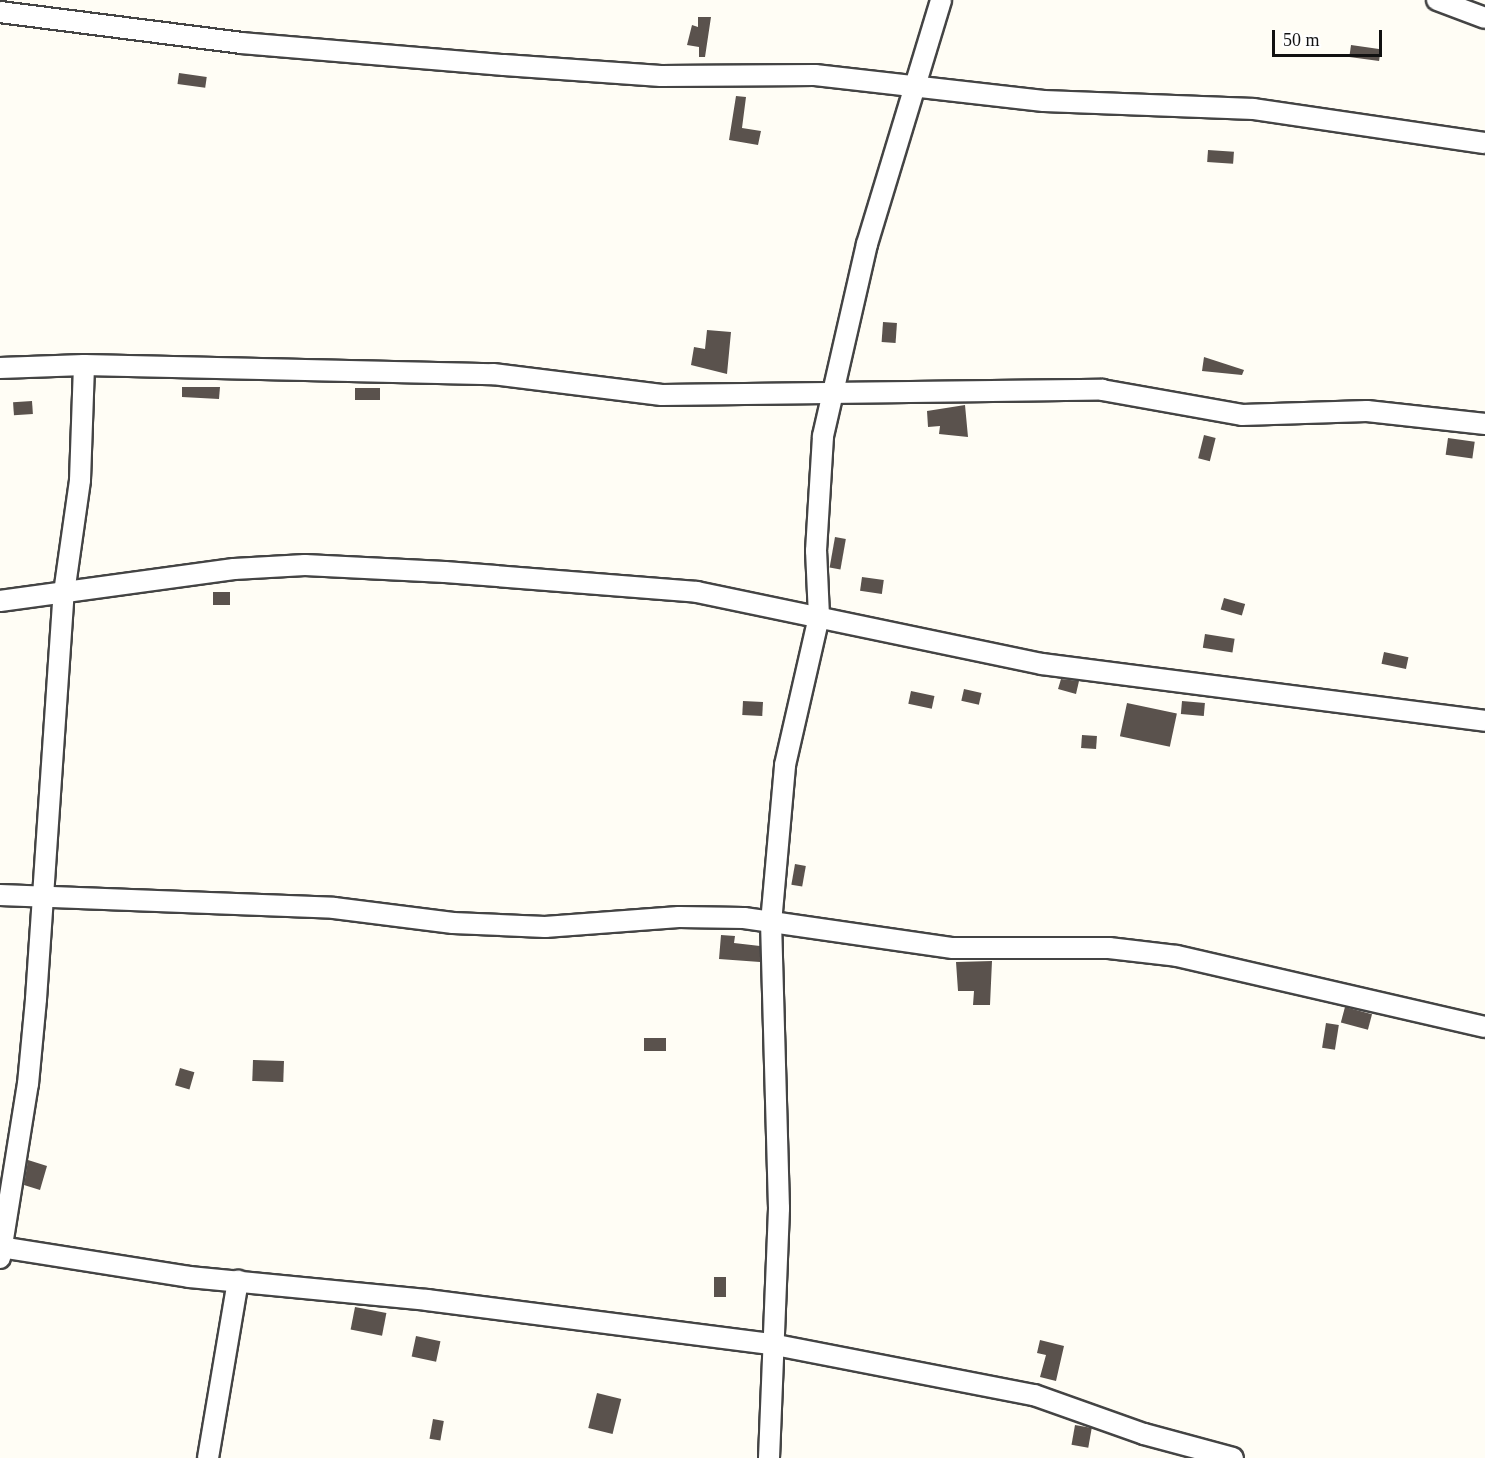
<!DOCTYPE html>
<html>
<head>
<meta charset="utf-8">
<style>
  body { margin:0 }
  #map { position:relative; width:1485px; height:1458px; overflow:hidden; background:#fffdf5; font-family:Georgia,serif }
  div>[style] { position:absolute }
  .building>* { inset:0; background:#5a524d; transform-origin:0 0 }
  .roads { filter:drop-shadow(2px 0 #444) drop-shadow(-2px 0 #444) drop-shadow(0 2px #444) drop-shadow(0 -2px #444) }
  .minor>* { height:20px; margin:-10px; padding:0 10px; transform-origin:10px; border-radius:10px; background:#fff }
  span { translate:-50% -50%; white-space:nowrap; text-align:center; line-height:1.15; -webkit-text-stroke:6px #fff; paint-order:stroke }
  .scale { position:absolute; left:1272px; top:30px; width:110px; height:27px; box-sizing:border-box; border:3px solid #111; border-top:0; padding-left:8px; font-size:18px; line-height:21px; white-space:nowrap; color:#111; -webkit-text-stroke:4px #fff; paint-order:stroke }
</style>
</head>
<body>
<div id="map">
  <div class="building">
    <i style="clip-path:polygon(698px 17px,711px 17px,705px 57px,699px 57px,699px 47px,687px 45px,692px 25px,698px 27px)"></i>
    <i style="left:1351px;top:45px;width:30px;height:12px;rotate:8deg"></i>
    <i style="left:179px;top:73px;width:28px;height:11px;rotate:8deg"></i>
    <i style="clip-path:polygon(736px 96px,746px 97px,742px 128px,761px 131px,758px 145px,729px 140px)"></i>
    <i style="left:1208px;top:150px;width:26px;height:12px;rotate:4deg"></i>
    <i style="left:883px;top:322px;width:14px;height:20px;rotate:4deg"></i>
    <i style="clip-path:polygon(707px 330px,731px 332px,727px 374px,691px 365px,694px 347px,705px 349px)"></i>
    <i style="clip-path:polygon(1204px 357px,1244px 370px,1242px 375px,1202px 371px)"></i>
    <i style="clip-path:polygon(182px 387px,220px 387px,219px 399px,182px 397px)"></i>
    <i style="left:355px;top:388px;width:25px;height:12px"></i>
    <i style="left:32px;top:401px;width:13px;height:19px;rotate:86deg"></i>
    <i style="clip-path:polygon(965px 405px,968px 437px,939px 434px,940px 426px,928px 427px,927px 411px)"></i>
    <i style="left:1204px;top:435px;width:12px;height:24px;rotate:14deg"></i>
    <i style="left:1448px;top:438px;width:27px;height:17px;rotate:8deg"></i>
    <i style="left:835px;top:537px;width:11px;height:31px;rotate:10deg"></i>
    <i style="left:862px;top:577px;width:22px;height:14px;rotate:8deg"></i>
    <i style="left:230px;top:592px;width:13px;height:17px;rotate:90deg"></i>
    <i style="left:1224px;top:598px;width:22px;height:12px;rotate:16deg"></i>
    <i style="left:1205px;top:634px;width:30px;height:14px;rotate:9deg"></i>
    <i style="left:1384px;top:652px;width:25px;height:12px;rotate:12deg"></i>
    <i style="clip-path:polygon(1061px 679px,1079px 681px,1076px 694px,1058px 689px)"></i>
    <i style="left:964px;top:689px;width:18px;height:12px;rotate:13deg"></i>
    <i style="left:911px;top:691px;width:24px;height:13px;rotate:12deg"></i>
    <i style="left:743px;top:701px;width:20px;height:14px;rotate:3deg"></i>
    <i style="left:1182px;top:701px;width:23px;height:13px;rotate:5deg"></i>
    <i style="left:1127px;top:703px;width:51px;height:34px;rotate:12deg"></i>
    <i style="left:1082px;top:735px;width:15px;height:13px;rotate:4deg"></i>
    <i style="left:795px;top:864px;width:11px;height:21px;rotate:10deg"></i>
    <i style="clip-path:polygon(721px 935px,735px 936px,734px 943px,760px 946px,760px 962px,719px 959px)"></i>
    <i style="clip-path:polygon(992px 961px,990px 1005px,973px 1005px,974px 991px,958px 991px,956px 962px)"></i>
    <i style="left:1345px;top:1007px;width:28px;height:16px;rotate:15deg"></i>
    <i style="left:1326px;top:1023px;width:13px;height:25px;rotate:9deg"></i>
    <i style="left:666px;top:1038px;width:13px;height:22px;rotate:90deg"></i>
    <i style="left:253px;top:1060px;width:31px;height:21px;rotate:2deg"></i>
    <i style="left:180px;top:1068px;width:15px;height:18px;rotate:16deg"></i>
    <i style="clip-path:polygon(28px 1160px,47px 1166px,40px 1190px,24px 1185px)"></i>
    <i style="left:714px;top:1277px;width:12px;height:20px"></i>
    <i style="left:355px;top:1307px;width:32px;height:23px;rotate:11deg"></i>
    <i style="left:416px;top:1336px;width:25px;height:21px;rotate:12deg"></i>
    <i style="clip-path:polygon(1040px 1340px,1064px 1346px,1056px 1381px,1040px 1377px,1046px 1355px,1037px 1353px)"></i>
    <i style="left:597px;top:1393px;width:25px;height:36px;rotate:14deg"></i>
    <i style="left:433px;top:1419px;width:11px;height:20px;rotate:10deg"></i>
    <i style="left:1075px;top:1425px;width:17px;height:20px;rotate:10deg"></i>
  </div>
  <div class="roads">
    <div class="minor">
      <i style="left:1437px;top:0;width:51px;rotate:20.6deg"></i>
      <i style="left:0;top:12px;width:243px;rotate:7.3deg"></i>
      <i style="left:241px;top:43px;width:264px;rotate:4.8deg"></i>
      <i style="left:504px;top:65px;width:157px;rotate:4deg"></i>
      <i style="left:661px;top:76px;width:154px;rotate:-0.4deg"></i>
      <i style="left:815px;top:75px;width:230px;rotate:6.5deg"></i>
      <i style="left:1044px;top:101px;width:210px;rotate:2.2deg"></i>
      <i style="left:1254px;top:109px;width:233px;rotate:8.4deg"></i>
      <i style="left:0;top:368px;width:84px;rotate:-2deg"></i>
      <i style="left:84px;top:365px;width:409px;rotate:1.3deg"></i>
      <i style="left:493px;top:374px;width:170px;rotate:7.1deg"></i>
      <i style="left:662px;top:395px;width:440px;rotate:-0.7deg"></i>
      <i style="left:1102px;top:390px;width:142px;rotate:10.1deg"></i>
      <i style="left:1242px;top:415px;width:125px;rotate:-1.8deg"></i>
      <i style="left:1367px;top:411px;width:119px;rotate:6.3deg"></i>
      <i style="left:0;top:601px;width:236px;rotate:-7.8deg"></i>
      <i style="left:234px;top:569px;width:71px;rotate:-3.2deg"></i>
      <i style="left:305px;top:565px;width:140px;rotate:2.9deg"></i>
      <i style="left:445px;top:572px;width:253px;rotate:4.5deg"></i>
      <i style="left:697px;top:592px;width:352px;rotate:11.8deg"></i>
      <i style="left:1042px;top:664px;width:447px;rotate:7.3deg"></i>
      <i style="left:0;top:895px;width:334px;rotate:2.2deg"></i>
      <i style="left:334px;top:908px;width:120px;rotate:7.2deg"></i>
      <i style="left:453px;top:923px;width:92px;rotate:2.5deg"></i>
      <i style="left:545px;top:927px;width:134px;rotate:-4.3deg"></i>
      <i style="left:679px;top:917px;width:65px;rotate:0.9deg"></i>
      <i style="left:744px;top:918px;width:211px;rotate:8.2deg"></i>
      <i style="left:953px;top:948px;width:156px"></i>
      <i style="left:1109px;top:948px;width:68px;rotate:6.7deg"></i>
      <i style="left:1177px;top:956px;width:316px;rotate:13deg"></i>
      <i style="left:0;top:1247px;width:191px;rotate:9deg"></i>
      <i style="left:189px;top:1277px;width:239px;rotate:5.5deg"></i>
      <i style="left:427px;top:1300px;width:352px;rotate:7.3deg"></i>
      <i style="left:776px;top:1345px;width:263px;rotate:11deg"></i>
      <i style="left:1034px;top:1395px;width:117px;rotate:19.5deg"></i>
      <i style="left:1144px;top:1434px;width:92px;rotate:15.1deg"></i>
      <i style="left:0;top:1258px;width:176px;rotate:-80.9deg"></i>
      <i style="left:28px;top:1084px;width:85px;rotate:-84.6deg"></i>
      <i style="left:36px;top:999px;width:407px;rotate:-86.1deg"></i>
      <i style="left:64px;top:593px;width:114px;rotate:-81.9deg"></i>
      <i style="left:80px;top:480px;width:115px;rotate:-88deg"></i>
      <i style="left:208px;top:1458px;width:180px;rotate:-80.4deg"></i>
      <i style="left:769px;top:1458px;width:250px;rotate:-87.7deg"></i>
      <i style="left:779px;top:1208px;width:285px;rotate:-91.6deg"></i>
      <i style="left:771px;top:923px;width:159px;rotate:-84.9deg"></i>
      <i style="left:785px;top:765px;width:153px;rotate:-77.1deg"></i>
      <i style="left:819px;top:616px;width:65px;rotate:-92.6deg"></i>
      <i style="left:816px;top:551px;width:115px;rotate:-86.5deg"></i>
      <i style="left:823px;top:436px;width:197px;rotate:-77.1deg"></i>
      <i style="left:867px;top:244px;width:255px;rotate:-73.1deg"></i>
    </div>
  </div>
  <div class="scale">50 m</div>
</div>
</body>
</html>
